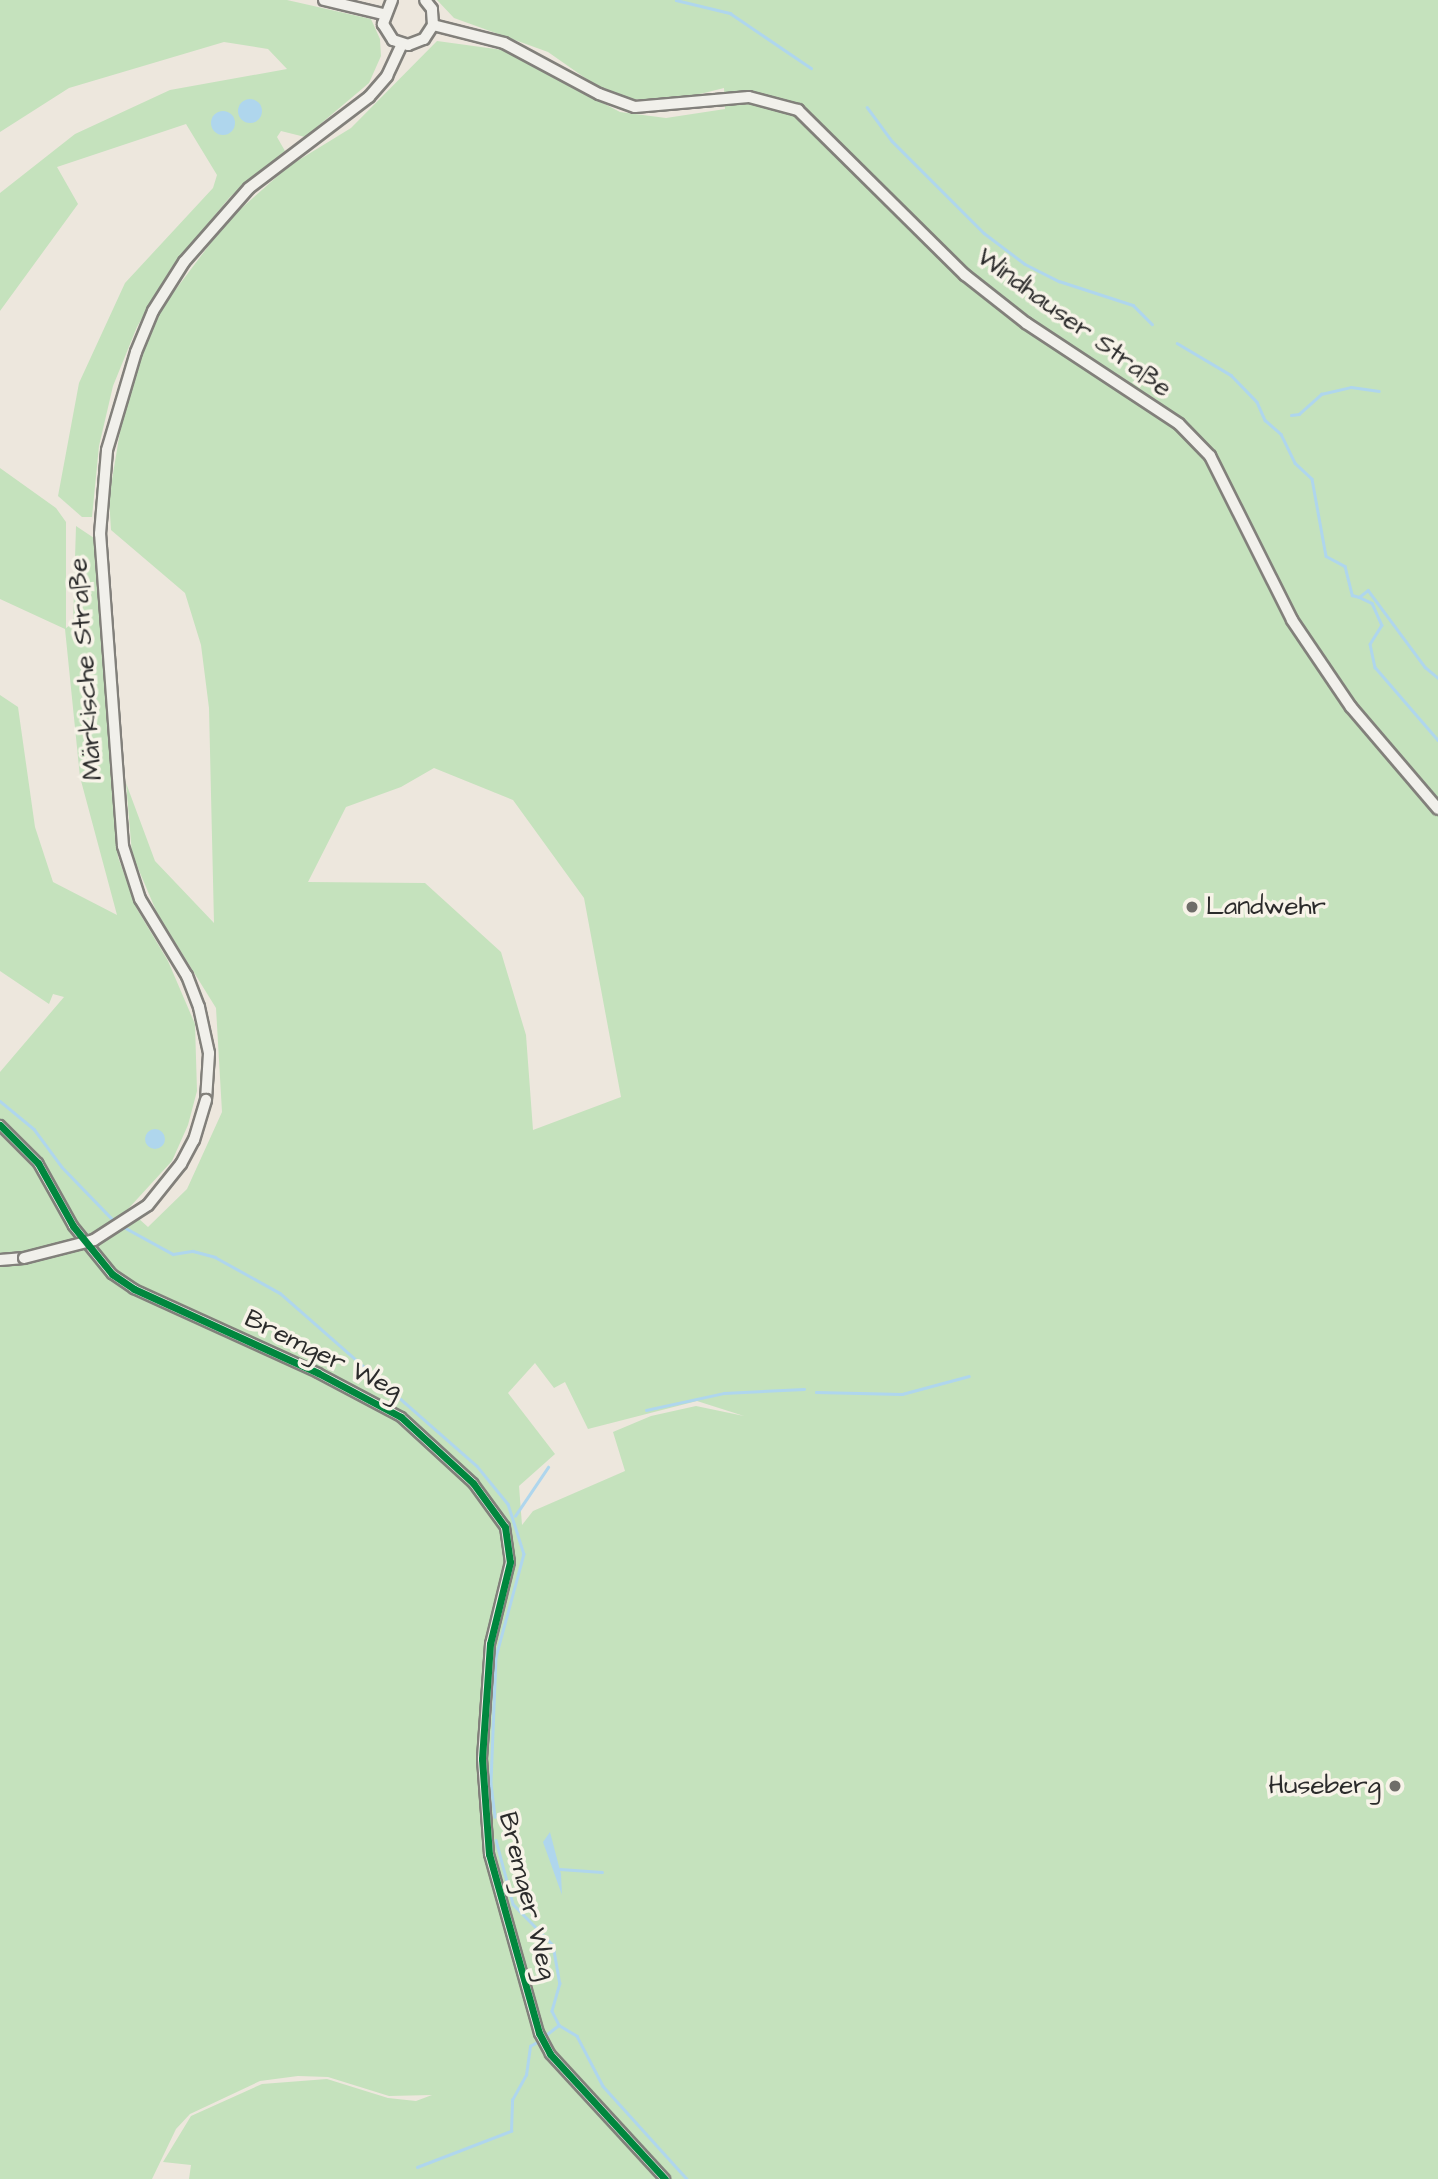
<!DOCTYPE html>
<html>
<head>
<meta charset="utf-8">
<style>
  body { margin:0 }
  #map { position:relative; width:1438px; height:2179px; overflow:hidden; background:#ede7dd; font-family:"Architects Daughter",sans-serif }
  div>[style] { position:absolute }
  .green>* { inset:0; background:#c5e2bd }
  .water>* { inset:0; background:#afd6ed }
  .round { border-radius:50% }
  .stream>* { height:2.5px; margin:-1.25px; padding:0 1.25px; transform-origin:1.25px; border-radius:1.25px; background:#afd6ed }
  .roads { filter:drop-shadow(2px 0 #82807b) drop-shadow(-2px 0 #82807b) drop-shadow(0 2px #82807b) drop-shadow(0 -2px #82807b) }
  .minor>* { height:8px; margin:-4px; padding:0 4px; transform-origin:4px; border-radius:4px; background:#f1f0eb }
  .secondary>* { height:10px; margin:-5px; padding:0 5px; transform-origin:5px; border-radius:5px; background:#f1f0eb }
  .bridges { filter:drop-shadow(2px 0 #82807b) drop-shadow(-2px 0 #82807b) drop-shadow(0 2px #82807b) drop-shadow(0 -2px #82807b) }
  .secondary-bridge>* { height:10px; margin:-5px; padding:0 5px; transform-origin:5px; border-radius:5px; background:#f1f0eb }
  .cycleway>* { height:7px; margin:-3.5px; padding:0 3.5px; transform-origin:3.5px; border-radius:3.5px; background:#00873e }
  .dots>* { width:19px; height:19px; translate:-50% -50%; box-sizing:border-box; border:4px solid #f7f3e8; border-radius:50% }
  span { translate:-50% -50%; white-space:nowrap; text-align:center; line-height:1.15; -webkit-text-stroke:7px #f7f3e8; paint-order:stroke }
  .street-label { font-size:26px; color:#2b2b2b }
  .poi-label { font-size:26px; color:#2b2b2b }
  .left { translate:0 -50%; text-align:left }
  .right { translate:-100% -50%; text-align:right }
</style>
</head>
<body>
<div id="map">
  <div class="green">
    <i style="clip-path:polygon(0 0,287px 0,371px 19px,380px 39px,381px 56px,369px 83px,305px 137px,281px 131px,277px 137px,285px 151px,230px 197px,171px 268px,137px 327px,113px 386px,99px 446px,92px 517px,82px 517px,58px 496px,79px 383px,125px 283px,213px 188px,217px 175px,186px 124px,57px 167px,78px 204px,0 311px,0 193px,75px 134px,170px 90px,287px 69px,268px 49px,224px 42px,69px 88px,0 132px)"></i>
    <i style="clip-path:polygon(evenodd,437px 0,1438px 0,1438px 2179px,189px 2179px,191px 2165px,163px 2162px,191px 2116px,262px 2084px,327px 2079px,388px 2098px,416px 2101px,432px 2095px,389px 2096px,328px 2077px,298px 2076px,260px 2081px,190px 2114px,176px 2129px,152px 2179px,0 2179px,0 1072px,64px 997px,53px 994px,49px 1004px,0 971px,0 695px,18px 707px,35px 827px,53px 882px,117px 915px,80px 777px,65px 629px,0 599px,0 468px,56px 508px,66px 522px,66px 628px,73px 623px,76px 526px,94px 538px,118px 857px,137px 909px,168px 961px,195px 1024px,197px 1091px,188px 1125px,172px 1161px,128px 1209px,148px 1227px,187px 1189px,222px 1112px,216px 1008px,157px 913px,132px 854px,126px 783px,155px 861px,214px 923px,209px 708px,201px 645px,185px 593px,111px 530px,109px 498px,125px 401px,158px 313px,228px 220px,289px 166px,351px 128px,437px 41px,503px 50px,620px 112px,666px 118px,725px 109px,724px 88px,676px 100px,629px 99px,598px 87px,548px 52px,454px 18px,437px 0,434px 768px,513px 800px,584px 898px,621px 1097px,533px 1130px,526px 1035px,501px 952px,425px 883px,308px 882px,346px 807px,401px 787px,434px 768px,437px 0,535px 1363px,554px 1388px,565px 1382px,588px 1429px,697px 1401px,744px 1416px,696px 1406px,651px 1416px,613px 1432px,625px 1471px,533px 1511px,522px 1525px,519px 1486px,555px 1454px,508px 1393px,535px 1363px)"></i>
  </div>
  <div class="water">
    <i class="round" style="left:238px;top:99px;width:24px;height:24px"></i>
    <i class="round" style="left:211px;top:111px;width:24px;height:24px"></i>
    <i class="round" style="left:145px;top:1129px;width:20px;height:20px"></i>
    <i style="clip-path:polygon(550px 1832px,561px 1874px,562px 1895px,543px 1842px)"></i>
  </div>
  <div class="stream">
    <i style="left:676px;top:0;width:56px;rotate:13.5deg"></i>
    <i style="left:730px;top:13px;width:98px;rotate:34.2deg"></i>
    <i style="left:867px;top:107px;width:42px;rotate:53.7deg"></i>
    <i style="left:892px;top:141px;width:130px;rotate:45deg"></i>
    <i style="left:984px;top:233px;width:51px;rotate:37.1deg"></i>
    <i style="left:1025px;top:264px;width:38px;rotate:27deg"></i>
    <i style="left:1059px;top:281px;width:78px;rotate:18deg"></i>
    <i style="left:1133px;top:305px;width:27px;rotate:45deg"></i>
    <i style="left:1177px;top:343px;width:63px;rotate:30.7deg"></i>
    <i style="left:1231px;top:375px;width:37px;rotate:46deg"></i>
    <i style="left:1257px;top:402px;width:20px;rotate:66deg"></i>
    <i style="left:1265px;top:420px;width:21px;rotate:41deg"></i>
    <i style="left:1281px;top:434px;width:32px;rotate:64deg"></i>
    <i style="left:1295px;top:463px;width:23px;rotate:43deg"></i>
    <i style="left:1312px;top:479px;width:78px;rotate:79.7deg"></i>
    <i style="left:1326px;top:556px;width:21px;rotate:28deg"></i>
    <i style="left:1345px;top:566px;width:30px;rotate:76deg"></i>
    <i style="left:1352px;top:595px;width:7px;rotate:16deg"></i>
    <i style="left:1359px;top:597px;width:11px;rotate:-38deg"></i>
    <i style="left:1368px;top:590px;width:96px;rotate:53.5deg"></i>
    <i style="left:1425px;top:667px;width:17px;rotate:40deg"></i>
    <i style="left:1291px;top:415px;width:8px;rotate:-7deg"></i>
    <i style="left:1299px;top:414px;width:30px;rotate:-42deg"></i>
    <i style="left:1321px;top:394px;width:31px;rotate:-13deg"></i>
    <i style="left:1351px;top:387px;width:28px;rotate:8deg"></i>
    <i style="left:1359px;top:597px;width:14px;rotate:25deg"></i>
    <i style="left:1372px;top:603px;width:24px;rotate:66deg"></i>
    <i style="left:1382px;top:625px;width:22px;rotate:122deg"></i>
    <i style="left:1370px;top:644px;width:24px;rotate:78deg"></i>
    <i style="left:1375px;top:667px;width:96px;rotate:49.2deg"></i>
    <i style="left:0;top:1101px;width:44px;rotate:39.5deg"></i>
    <i style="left:34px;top:1129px;width:47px;rotate:53.6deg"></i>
    <i style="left:62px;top:1167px;width:78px;rotate:46deg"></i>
    <i style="left:122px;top:1226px;width:58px;rotate:28.8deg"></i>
    <i style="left:173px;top:1254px;width:20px;rotate:-9deg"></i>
    <i style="left:193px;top:1251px;width:23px;rotate:15deg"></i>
    <i style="left:215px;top:1257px;width:74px;rotate:29deg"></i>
    <i style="left:280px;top:1293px;width:262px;rotate:41.3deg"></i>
    <i style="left:477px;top:1466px;width:49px;rotate:50.8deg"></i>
    <i style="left:508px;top:1504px;width:52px;rotate:72.3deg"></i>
    <i style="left:524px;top:1554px;width:107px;rotate:105.2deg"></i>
    <i style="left:496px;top:1657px;width:127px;rotate:92.3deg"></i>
    <i style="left:491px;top:1784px;width:33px;rotate:83deg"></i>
    <i style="left:816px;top:1392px;width:86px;rotate:1.3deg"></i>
    <i style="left:902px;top:1394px;width:69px;rotate:-15deg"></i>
    <i style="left:646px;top:1410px;width:80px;rotate:-12.3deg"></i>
    <i style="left:724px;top:1393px;width:80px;rotate:-2.9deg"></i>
    <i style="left:515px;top:1516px;width:59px;rotate:-56deg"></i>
    <i style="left:496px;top:1840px;width:66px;rotate:75.1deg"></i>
    <i style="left:513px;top:1904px;width:57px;rotate:45.7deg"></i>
    <i style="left:553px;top:1945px;width:39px;rotate:80deg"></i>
    <i style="left:560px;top:1983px;width:29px;rotate:106deg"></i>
    <i style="left:552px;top:2011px;width:16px;rotate:63deg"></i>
    <i style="left:559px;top:2025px;width:21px;rotate:31deg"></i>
    <i style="left:577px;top:2036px;width:56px;rotate:62.5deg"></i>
    <i style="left:603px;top:2086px;width:125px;rotate:47.9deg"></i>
    <i style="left:560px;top:1869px;width:42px;rotate:4.1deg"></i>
    <i style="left:546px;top:2035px;width:16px;rotate:-38deg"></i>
    <i style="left:417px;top:2167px;width:101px;rotate:-21deg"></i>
    <i style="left:511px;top:2131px;width:31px;rotate:-88deg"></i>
    <i style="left:512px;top:2100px;width:29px;rotate:-61deg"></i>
    <i style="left:526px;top:2075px;width:29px;rotate:-82deg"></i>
    <i style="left:530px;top:2046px;width:8px;rotate:-30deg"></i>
  </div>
  <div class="roads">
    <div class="minor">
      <i style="left:0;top:1125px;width:54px;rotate:45deg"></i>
      <i style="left:38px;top:1163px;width:72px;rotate:60.9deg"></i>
      <i style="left:73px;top:1226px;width:62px;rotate:50.9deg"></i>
      <i style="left:112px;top:1274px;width:27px;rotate:34deg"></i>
      <i style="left:134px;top:1289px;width:202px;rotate:24.5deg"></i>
      <i style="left:318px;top:1373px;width:94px;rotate:27.9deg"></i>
      <i style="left:401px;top:1417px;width:98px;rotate:42.5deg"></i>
      <i style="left:473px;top:1483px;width:54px;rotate:54deg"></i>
      <i style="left:505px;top:1527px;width:35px;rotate:82deg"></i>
      <i style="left:510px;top:1562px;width:84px;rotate:103.7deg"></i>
      <i style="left:490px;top:1644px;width:115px;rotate:94deg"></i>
      <i style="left:482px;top:1759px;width:95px;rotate:85.8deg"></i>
      <i style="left:489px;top:1854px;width:186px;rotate:74.4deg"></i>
      <i style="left:539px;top:2033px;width:24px;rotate:62deg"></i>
      <i style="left:550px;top:2054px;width:170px;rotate:47.4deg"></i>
    </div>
    <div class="secondary">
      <i style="left:324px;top:0;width:61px;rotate:13.3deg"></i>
      <i style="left:392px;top:0;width:26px;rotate:111deg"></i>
      <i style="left:383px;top:24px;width:19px;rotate:58deg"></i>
      <i style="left:393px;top:40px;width:16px;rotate:18deg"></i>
      <i style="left:408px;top:45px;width:17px;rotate:-21deg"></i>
      <i style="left:424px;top:39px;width:17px;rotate:-57deg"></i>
      <i style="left:433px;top:25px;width:16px;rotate:-94deg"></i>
      <i style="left:432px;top:9px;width:11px;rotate:-128deg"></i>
      <i style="left:433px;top:25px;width:73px;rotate:14.2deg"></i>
      <i style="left:504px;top:43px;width:108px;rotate:28.2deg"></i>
      <i style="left:599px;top:94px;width:38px;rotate:20deg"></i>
      <i style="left:635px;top:107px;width:114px;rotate:-5deg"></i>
      <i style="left:749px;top:97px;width:51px;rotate:14.9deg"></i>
      <i style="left:798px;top:110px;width:235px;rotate:44.7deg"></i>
      <i style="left:965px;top:275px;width:78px;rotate:38.2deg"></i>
      <i style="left:1026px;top:323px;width:183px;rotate:33.4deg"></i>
      <i style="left:1179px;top:424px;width:45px;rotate:45.9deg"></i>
      <i style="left:1210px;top:456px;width:183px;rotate:63.4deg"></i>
      <i style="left:1292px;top:620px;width:105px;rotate:55.9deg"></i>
      <i style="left:1351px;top:707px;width:134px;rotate:49.5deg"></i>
      <i style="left:206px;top:1100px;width:47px;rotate:-86.3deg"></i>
      <i style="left:209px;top:1053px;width:47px;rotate:-102.3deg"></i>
      <i style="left:199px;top:1007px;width:33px;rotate:-111deg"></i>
      <i style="left:187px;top:976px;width:90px;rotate:-121.4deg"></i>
      <i style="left:140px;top:899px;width:56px;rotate:-107.8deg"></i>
      <i style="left:123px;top:846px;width:313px;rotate:-94.2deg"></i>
      <i style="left:100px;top:534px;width:84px;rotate:-85.2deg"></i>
      <i style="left:107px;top:450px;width:102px;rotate:-73.5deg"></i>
      <i style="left:136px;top:352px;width:44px;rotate:-67.5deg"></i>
      <i style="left:153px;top:311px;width:58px;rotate:-57.7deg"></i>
      <i style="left:184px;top:262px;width:98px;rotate:-48.7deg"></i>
      <i style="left:249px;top:188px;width:151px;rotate:-37.2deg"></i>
      <i style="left:369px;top:97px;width:28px;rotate:-49deg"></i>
      <i style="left:387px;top:76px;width:35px;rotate:-65deg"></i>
      <i style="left:0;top:1260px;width:24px;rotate:-5deg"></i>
    </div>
  </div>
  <div class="bridges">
    <div class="secondary-bridge">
      <i style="left:24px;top:1258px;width:72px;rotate:-14.4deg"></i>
      <i style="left:94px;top:1240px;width:64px;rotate:-32.9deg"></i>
      <i style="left:148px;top:1205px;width:53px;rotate:-51.2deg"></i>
      <i style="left:181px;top:1164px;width:27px;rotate:-62deg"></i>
      <i style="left:194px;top:1140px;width:42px;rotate:-73.3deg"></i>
    </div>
  </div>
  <div class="cycleway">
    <i style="left:0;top:1125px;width:54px;rotate:45deg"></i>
    <i style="left:38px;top:1163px;width:72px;rotate:60.9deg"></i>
    <i style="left:73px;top:1226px;width:62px;rotate:50.9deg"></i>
    <i style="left:112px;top:1274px;width:27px;rotate:34deg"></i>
    <i style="left:134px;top:1289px;width:202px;rotate:24.5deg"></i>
    <i style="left:318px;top:1373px;width:94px;rotate:27.9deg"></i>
    <i style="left:401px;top:1417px;width:98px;rotate:42.5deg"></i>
    <i style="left:473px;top:1483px;width:54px;rotate:54deg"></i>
    <i style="left:505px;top:1527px;width:35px;rotate:82deg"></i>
    <i style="left:510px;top:1562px;width:84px;rotate:103.7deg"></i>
    <i style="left:490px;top:1644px;width:115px;rotate:94deg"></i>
    <i style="left:482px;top:1759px;width:95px;rotate:85.8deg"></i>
    <i style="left:489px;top:1854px;width:186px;rotate:74.4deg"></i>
    <i style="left:539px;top:2033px;width:24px;rotate:62deg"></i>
    <i style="left:550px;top:2054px;width:170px;rotate:47.4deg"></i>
  </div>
  <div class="dots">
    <i style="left:1192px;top:907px;background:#6f6d69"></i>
    <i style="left:1395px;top:1786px;background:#6f6d69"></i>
  </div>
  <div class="street-label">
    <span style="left:1074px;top:323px;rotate:36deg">Windhauser Straße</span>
    <span style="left:86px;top:669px;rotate:-94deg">Märkische Straße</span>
    <span style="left:323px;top:1355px;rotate:26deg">Bremger Weg</span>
    <span style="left:527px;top:1896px;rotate:76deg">Bremger Weg</span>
  </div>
  <div class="poi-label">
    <span class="left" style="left:1206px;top:907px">Landwehr</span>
    <span class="right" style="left:1381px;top:1786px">Huseberg</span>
  </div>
</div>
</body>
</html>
